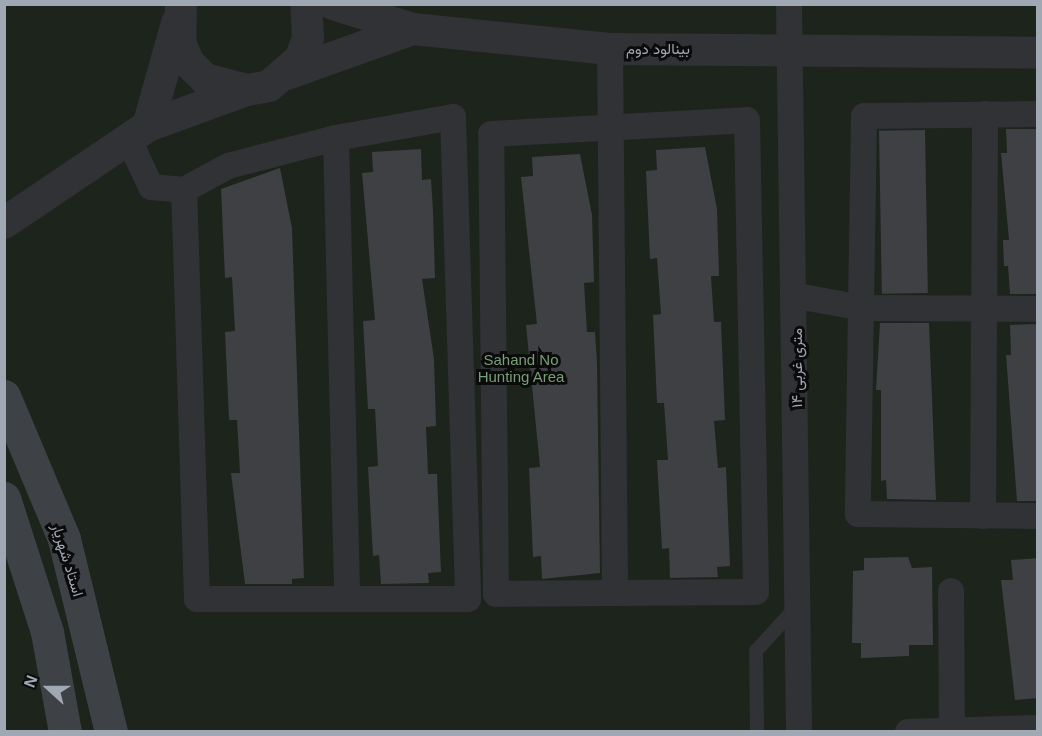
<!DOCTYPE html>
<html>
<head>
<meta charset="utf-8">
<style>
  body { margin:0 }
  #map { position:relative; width:1042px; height:736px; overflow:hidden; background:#0f1011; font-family:Arial,Vazirmatn,sans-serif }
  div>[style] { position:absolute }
  .green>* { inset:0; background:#1c241c; transform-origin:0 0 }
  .building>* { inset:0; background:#3e4044; transform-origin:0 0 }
  .service>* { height:14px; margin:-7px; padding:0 7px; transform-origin:7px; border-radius:7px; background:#303236 }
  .minor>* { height:26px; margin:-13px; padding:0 13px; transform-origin:13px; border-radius:13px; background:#303236 }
  .tertiary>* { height:32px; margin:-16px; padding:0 16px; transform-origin:16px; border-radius:16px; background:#303236 }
  .secondary>* { height:33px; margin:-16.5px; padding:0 16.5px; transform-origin:16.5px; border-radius:16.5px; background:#3e4146 }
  span { translate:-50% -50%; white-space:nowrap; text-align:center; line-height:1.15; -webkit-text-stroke:6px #0b0b0c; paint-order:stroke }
  .street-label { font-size:15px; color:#a0a8b3 }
  .park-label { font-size:15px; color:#789f76 }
  .frame { position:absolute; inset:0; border:6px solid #a0a8b3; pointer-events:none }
  .north { position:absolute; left:18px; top:658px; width:60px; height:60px; -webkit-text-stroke:4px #0b0b0c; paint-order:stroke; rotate:291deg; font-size:16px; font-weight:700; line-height:24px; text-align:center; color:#a0a8b3 }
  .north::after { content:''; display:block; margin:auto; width:21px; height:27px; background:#a0a8b3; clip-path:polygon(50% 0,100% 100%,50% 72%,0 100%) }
</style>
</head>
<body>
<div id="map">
  <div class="green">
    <i style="left:5px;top:5px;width:1032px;height:726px"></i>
  </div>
  <div class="building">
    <i style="clip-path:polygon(1006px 129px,1038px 129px,1038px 294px,1010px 294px,1008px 266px,1004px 266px,1003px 240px,1009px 240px,1001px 153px,1007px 153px)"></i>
    <i style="left:925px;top:130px;width:163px;height:46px;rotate:89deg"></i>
    <i style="clip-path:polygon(705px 147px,717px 209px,719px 276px,711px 276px,714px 322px,721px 322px,725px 420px,714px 421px,718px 468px,726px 467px,730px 566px,717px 567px,718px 577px,670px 578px,669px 548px,662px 549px,657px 460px,668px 460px,664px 403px,657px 403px,653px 315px,661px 314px,657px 258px,650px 259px,646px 171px,657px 170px,656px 150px)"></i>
    <i style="clip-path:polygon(421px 149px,422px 180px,431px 179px,433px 211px,435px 278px,422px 279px,434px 359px,436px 426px,426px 427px,428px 474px,437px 474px,441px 572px,428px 573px,429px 583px,381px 584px,379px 555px,373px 556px,368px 467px,378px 466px,375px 409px,368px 409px,363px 321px,375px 320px,362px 173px,373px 172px,372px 152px)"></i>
    <i style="clip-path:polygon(580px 154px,592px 215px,594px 282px,584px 283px,587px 332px,595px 332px,597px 363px,600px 573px,542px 579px,541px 556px,533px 557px,529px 468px,540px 467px,526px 325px,537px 324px,521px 177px,533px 176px,532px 157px)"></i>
    <i style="clip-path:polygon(280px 168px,292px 228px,304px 578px,292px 579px,292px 584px,245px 584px,231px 473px,240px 473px,237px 420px,229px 420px,225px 332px,235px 331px,232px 277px,225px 278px,221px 189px)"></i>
    <i style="clip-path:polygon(880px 323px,929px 323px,936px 500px,887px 499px,886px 480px,881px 481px,881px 390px,876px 390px)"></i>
    <i style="clip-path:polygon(1038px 324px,1038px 501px,1017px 501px,1006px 355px,1011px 355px,1010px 325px)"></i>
    <i style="clip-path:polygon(908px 557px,912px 568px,932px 567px,933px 645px,909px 645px,909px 656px,861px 658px,861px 643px,852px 643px,853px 571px,864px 570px,864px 558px)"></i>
    <i style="clip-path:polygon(1038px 558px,1038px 698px,1015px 700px,1001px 580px,1013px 580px,1011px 560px)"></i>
  </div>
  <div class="service">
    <i style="left:757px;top:732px;width:81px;rotate:-90.7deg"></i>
    <i style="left:756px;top:651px;width:59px;rotate:-47.7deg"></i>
  </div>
  <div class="minor">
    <i style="left:789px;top:4px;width:728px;rotate:89.21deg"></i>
    <i style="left:610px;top:49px;width:543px;rotate:89.47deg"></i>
    <i style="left:1038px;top:114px;width:174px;rotate:179.3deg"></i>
    <i style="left:864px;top:116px;width:398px;rotate:90.9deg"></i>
    <i style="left:858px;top:514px;width:180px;rotate:0.6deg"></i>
    <i style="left:747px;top:120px;width:472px;rotate:88.9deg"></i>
    <i style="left:756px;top:592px;width:260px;rotate:179.6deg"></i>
    <i style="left:496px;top:594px;width:460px;rotate:-90.6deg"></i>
    <i style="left:491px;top:134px;width:256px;rotate:-3.1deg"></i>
    <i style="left:336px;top:138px;width:458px;rotate:88.6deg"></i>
    <i style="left:129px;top:140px;width:52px;rotate:64.9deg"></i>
    <i style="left:151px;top:187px;width:33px;rotate:5deg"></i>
    <i style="left:184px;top:190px;width:50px;rotate:-28.6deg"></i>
    <i style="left:228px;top:166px;width:112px;rotate:-14.5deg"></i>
    <i style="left:336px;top:138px;width:119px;rotate:-10.2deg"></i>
    <i style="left:453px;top:117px;width:482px;rotate:88.2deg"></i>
    <i style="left:468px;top:599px;width:271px;rotate:180deg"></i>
    <i style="left:197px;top:599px;width:409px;rotate:-91.8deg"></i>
    <i style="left:797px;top:296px;width:67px;rotate:10.3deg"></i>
    <i style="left:863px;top:308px;width:175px;rotate:0.3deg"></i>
    <i style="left:983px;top:516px;width:402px;rotate:-89.7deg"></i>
    <i style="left:951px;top:591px;width:141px;rotate:89.6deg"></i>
    <i style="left:908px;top:732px;width:130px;rotate:-1.8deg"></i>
  </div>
  <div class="tertiary">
    <i style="left:181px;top:4px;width:39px;rotate:91deg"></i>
    <i style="left:180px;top:43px;width:22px;rotate:66deg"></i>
    <i style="left:189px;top:63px;width:23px;rotate:45deg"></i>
    <i style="left:205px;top:79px;width:43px;rotate:14.7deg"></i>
    <i style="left:247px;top:90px;width:22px;rotate:-10deg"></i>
    <i style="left:269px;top:86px;width:43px;rotate:-41.2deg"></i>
    <i style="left:301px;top:58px;width:21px;rotate:-71deg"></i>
    <i style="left:308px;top:38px;width:34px;rotate:-93deg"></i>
    <i style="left:333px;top:4px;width:84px;rotate:17.4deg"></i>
    <i style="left:287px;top:74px;width:134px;rotate:-19.7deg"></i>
    <i style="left:413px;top:29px;width:198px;rotate:5.8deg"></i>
    <i style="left:610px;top:49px;width:428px;rotate:0.5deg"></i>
    <i style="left:148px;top:126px;width:107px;rotate:-74.3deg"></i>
    <i style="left:4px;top:223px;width:174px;rotate:-34deg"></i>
    <i style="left:148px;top:126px;width:105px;rotate:-20deg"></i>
  </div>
  <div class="secondary">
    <i style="left:4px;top:396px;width:155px;rotate:67.2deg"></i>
    <i style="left:64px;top:539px;width:199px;rotate:76.3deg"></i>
    <i style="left:4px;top:498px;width:141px;rotate:72.2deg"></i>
    <i style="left:47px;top:632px;width:102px;rotate:79.8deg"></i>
  </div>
  <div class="street-label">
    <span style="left:658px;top:49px">بینالود دوم</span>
    <span style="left:797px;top:368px;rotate:-90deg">۱۴ متری غربی</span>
    <span style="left:68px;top:560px;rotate:73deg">استاد شهریار</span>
  </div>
  <div class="park-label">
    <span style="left:521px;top:368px">Sahand No<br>Hunting Area</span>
  </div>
  <div class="frame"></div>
  <div class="north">N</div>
</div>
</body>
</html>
